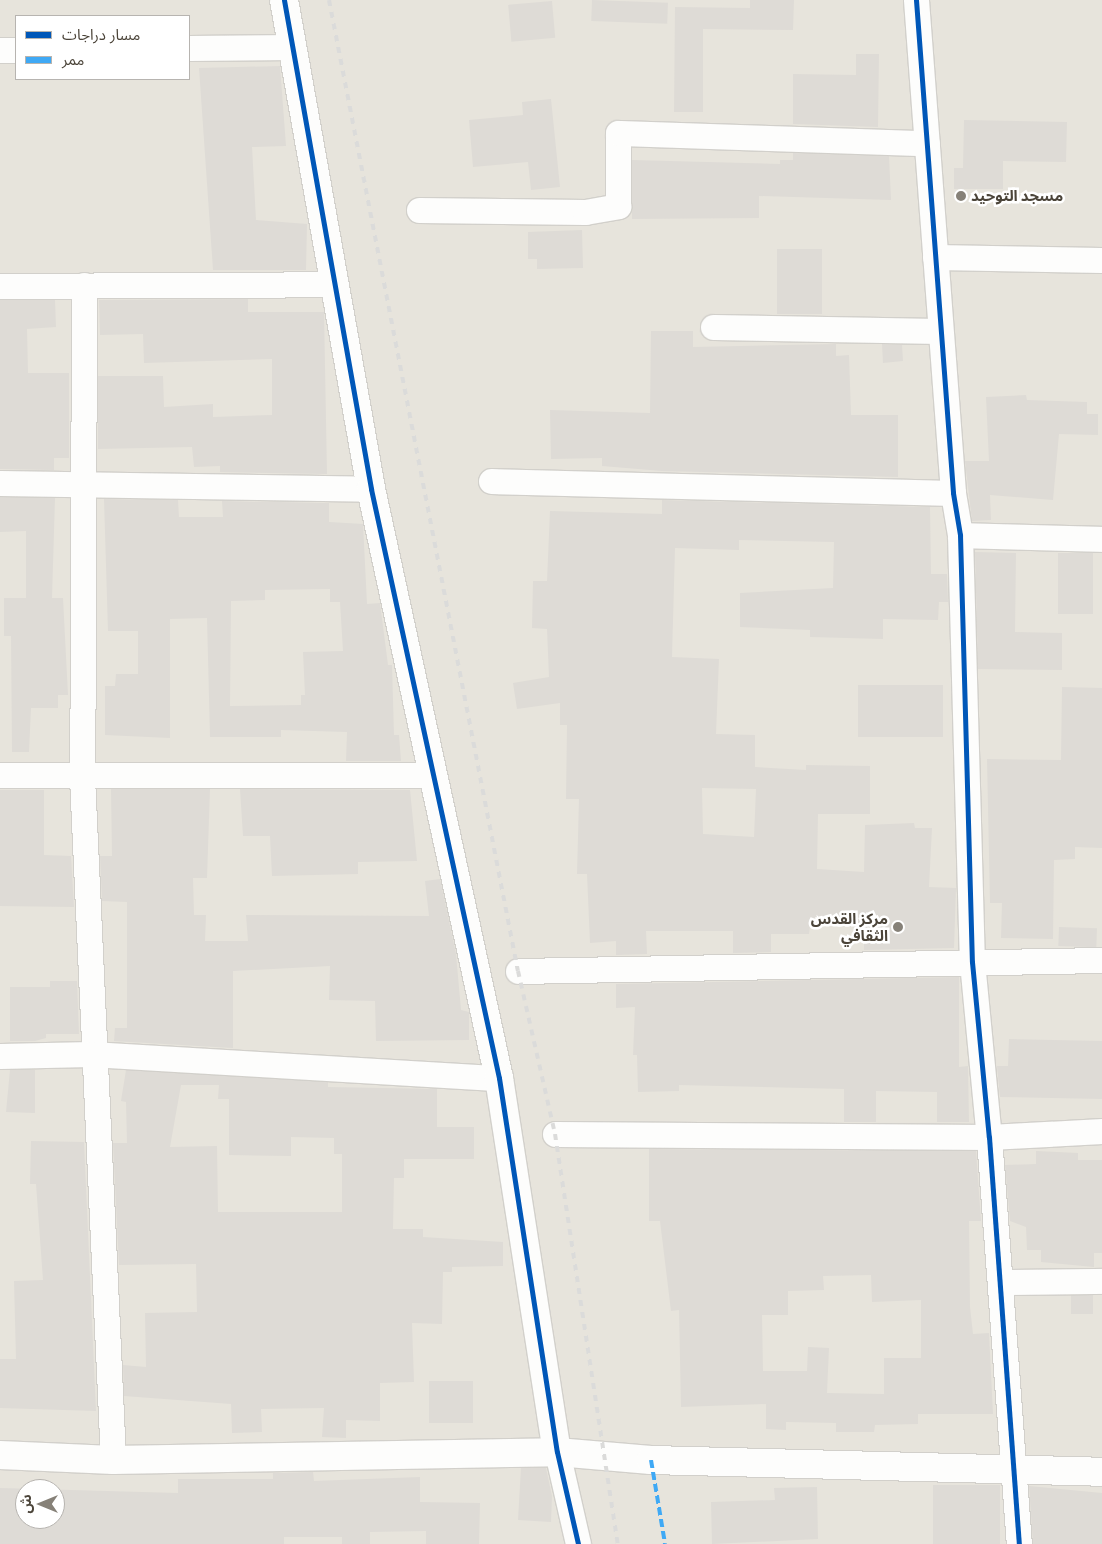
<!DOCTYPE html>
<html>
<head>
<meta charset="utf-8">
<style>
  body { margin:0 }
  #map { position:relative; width:1102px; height:1544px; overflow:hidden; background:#f4f2ee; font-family:Poppins,"Noto Sans Arabic",sans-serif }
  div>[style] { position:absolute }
  .residential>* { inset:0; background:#e7e4dc }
  .building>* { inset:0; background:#dedbd6; transform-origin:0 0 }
  .roads { filter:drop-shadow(1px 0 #d2d0cb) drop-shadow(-1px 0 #d2d0cb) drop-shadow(0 1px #d2d0cb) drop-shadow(0 -1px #d2d0cb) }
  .minor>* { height:25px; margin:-12.5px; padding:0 12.5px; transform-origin:12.5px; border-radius:12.5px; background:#fdfdfc }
  .tertiary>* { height:28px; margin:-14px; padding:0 14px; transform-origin:14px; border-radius:14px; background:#fdfdfc }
  .rail>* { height:4px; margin-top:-2px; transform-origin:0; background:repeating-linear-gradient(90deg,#dbdbda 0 6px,transparent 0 12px) }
  .quiet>* { height:4px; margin-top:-2px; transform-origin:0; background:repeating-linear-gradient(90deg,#3fa9f5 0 8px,transparent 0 12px) }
  .cycleway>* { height:5px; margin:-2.5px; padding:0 2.5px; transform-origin:2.5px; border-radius:2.5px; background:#0057b8 }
  .dots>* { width:14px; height:14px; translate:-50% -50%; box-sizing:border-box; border:2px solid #fff; border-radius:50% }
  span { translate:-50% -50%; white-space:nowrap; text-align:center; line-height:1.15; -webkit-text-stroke:5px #fff; paint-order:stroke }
  .poi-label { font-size:15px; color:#4b4439; font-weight:700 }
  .left { translate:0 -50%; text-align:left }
  .right { translate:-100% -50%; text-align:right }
  .legend { position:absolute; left:15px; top:15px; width:175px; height:65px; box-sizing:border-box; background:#fff; border:1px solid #b7b4b0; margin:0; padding:6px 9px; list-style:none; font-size:15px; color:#4b4439 }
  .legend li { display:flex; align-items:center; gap:10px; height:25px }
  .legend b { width:25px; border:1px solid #b7b4b0 }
  .north { position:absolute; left:15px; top:1479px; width:50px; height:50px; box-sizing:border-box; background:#fff; border:1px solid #b7b4b0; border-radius:50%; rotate:270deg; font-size:14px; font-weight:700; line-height:20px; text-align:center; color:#4b4439 }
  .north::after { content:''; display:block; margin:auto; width:18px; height:22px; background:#868178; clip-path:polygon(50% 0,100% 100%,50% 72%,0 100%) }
</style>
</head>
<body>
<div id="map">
  <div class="residential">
    <i style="clip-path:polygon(evenodd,0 0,1102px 0,1102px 1544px,0 1544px,0 0,16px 16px,189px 16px,189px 79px,16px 79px,16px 16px,0 0,25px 1489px,55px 1489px,55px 1519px,25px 1519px,25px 1489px)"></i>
  </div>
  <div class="building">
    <i style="left:592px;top:0;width:76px;height:21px;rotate:2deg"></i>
    <i style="clip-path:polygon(750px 0,794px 0,793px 30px,703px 29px,703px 112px,674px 112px,675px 7px,750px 8px)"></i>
    <i style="left:552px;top:1px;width:37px;height:44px;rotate:85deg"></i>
    <i style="clip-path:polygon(856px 54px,879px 54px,878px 127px,793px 124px,793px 74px,856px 75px)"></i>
    <i style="clip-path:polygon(280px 66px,286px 146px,252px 147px,256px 220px,307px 224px,306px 270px,213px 270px,199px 68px)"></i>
    <i style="clip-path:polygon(551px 99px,560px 187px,531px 190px,528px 162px,473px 167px,469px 120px,523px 115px,522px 102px)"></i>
    <i style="clip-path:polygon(964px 120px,1067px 122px,1066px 162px,1003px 161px,1003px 189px,954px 189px,954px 168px,963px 168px)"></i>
    <i style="clip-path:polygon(793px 153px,889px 156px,891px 200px,759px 196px,759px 218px,632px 219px,632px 160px,780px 164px,780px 160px,793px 160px)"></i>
    <i style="clip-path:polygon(582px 230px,583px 268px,537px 269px,537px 259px,528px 259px,528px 232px)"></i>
    <i style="left:777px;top:249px;width:45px;height:65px"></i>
    <i style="clip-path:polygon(248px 299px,248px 312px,324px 312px,327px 474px,220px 472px,220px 466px,194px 467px,192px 447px,98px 449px,98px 376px,163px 376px,164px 407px,213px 404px,213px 417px,272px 415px,272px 359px,144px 363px,143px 334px,100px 335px,99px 300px)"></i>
    <i style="clip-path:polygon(0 300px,55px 300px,56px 327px,27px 329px,28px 373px,69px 373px,69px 458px,54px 458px,54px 470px,0 469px)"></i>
    <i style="clip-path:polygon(651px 331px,693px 331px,693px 347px,836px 344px,836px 356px,849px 355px,851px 415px,898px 415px,898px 477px,662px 471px,602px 466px,602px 458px,551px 459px,550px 410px,650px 413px)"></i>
    <i style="clip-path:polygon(882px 344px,902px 345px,903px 361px,883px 363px)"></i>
    <i style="clip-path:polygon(1026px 395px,1027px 400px,1087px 402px,1087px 414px,1098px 414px,1098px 435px,1059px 434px,1053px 500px,990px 495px,991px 520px,972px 521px,965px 461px,989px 461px,986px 397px)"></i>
    <i style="clip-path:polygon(0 497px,55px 498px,52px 598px,63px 598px,68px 695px,58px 695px,58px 708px,31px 708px,29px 752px,12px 752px,11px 636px,4px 636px,4px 598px,26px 598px,26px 531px,0 532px)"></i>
    <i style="clip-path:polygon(evenodd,104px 499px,178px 500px,179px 517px,223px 517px,222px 501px,329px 503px,329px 522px,363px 524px,367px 604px,380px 603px,388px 665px,392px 665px,394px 735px,399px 735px,401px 761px,346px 761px,347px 732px,281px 730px,281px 737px,210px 737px,207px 618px,170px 619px,170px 738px,105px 735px,105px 686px,115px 686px,116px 674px,138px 674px,138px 631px,108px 631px,104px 499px,330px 589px,330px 602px,340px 602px,343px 651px,303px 652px,305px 695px,301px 695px,301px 705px,230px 706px,231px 601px,265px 600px,265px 590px,330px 589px)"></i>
    <i style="clip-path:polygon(evenodd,662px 500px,930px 507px,931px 574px,947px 574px,948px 602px,939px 602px,938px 620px,883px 619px,883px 639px,810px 637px,810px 630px,740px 627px,740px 593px,833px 588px,834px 542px,739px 540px,739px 550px,675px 548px,672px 657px,719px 659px,716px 734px,755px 735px,755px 767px,806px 770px,806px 765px,870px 766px,870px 814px,818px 814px,817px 869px,864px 872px,865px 825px,914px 823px,915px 828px,932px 828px,929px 887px,956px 888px,954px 948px,864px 950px,864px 927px,810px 925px,809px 934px,771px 934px,771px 952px,733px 953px,733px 931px,646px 931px,647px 954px,616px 955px,616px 941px,590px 943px,587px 874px,577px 874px,579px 799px,566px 799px,567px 725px,560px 725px,560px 703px,517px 709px,513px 683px,549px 677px,547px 629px,532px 628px,533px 581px,547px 581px,550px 511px,662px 514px,662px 500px,702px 788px,756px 789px,754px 837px,703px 834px,702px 788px)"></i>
    <i style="clip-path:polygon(975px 552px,1016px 553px,1015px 632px,1062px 633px,1062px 670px,978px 669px)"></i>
    <i style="left:1058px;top:553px;width:35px;height:61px"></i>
    <i style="left:858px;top:685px;width:85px;height:52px"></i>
    <i style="clip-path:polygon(1062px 687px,1102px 688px,1102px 848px,1075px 847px,1075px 859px,1054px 860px,1053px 939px,1001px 938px,1002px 903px,990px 903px,987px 759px,1061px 760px)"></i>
    <i style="clip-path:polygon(111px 789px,210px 789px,207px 878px,193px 878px,194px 915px,206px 915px,205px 941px,248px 941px,246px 915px,429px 916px,425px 881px,440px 879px,456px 954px,461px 1010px,469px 1012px,469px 1040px,376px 1041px,375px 1001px,329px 1000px,330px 966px,233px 971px,233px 1048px,114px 1041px,115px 1028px,127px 1028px,127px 902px,102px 901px,100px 856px,112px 856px)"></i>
    <i style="clip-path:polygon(240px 789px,410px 790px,417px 861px,358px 862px,358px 874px,272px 876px,270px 836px,243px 836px)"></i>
    <i style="clip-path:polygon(0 790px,44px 790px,44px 855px,71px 856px,74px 907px,0 906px)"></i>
    <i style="left:1059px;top:927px;width:38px;height:19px;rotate:2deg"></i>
    <i style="clip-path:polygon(959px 977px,959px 1067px,968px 1066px,969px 1122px,937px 1122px,937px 1092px,876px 1091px,876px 1122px,844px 1122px,844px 1089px,679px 1085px,679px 1091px,638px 1092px,637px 1055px,633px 1055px,635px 1007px,616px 1008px,616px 984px)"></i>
    <i style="clip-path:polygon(50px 981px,77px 981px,79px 1034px,46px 1034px,46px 1038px,35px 1041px,10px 1041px,10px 987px,50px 987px)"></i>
    <i style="clip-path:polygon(1009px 1039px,1102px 1041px,1102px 1099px,1000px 1097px,997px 1066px,1008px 1066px)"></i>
    <i style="clip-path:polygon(10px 1070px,35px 1070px,35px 1113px,6px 1112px)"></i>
    <i style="clip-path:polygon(evenodd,126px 1070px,328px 1082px,328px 1087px,437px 1089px,437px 1127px,474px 1127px,474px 1159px,404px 1159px,404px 1178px,394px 1178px,393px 1229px,423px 1229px,423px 1237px,503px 1242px,503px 1266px,452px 1267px,452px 1272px,443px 1272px,442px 1324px,412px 1323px,414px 1382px,380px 1383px,380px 1421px,346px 1420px,346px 1438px,322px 1437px,324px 1408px,261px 1409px,262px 1432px,232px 1433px,231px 1404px,124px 1396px,123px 1365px,146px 1367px,145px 1313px,197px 1312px,196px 1264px,119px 1265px,113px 1143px,127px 1143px,126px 1102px,121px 1101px,126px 1070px,181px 1085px,219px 1085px,218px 1099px,229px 1099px,229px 1155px,291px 1156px,291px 1137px,334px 1138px,334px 1154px,342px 1154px,342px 1212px,218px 1212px,217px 1146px,170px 1147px,181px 1085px)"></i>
    <i style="clip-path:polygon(31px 1141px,84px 1142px,96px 1411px,0 1408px,0 1359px,16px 1359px,14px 1281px,43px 1280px,36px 1184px,30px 1184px)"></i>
    <i style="clip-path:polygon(evenodd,649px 1149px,976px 1151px,981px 1221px,969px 1221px,970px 1307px,973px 1334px,989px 1333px,993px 1414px,918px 1414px,918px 1424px,875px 1425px,874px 1432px,836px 1432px,836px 1423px,786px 1422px,786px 1430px,766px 1429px,766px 1404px,681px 1407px,679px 1310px,671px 1311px,660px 1221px,649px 1221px,649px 1149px,871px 1275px,872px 1302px,921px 1300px,921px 1358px,884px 1358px,884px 1394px,827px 1393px,829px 1348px,808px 1347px,807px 1371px,763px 1371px,762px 1315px,788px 1315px,788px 1291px,824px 1290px,823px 1276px,871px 1275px)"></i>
    <i style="clip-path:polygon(1036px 1151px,1078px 1153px,1078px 1160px,1102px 1160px,1102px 1253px,1094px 1253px,1094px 1267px,1041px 1262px,1041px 1250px,1027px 1250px,1026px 1227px,1010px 1221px,1005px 1165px,1036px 1164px)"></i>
    <i style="left:1093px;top:1295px;width:19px;height:22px;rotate:90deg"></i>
    <i style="left:473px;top:1381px;width:42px;height:44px;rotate:90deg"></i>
    <i style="clip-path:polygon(521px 1468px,546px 1468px,552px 1496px,551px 1522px,518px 1520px)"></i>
    <i style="clip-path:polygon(evenodd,313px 1472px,314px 1481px,420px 1477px,420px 1502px,480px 1503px,479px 1544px,426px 1544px,426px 1531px,370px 1532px,370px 1544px,342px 1544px,342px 1537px,284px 1537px,284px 1544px,0 1544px,0 1488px,178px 1493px,178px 1479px,273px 1479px,273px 1473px,313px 1472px,25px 1489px,55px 1489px,55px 1519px,25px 1519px,25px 1489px)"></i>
    <i style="left:933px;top:1485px;width:67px;height:59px"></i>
    <i style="clip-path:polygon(1029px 1486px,1102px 1493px,1102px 1544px,1033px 1544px)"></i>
    <i style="clip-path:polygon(817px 1487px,818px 1539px,712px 1544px,711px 1502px,775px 1500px,774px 1488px)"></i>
  </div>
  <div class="roads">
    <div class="minor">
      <i style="left:916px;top:0;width:494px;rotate:85.7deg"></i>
      <i style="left:953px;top:493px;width:43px;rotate:80.5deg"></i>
      <i style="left:960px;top:535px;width:427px;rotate:88.4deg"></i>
      <i style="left:972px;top:962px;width:176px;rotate:84.5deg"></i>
      <i style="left:989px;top:1137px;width:408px;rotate:85.8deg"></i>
      <i style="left:189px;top:48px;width:104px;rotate:-0.6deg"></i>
      <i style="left:0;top:50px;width:16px"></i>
      <i style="left:419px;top:210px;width:166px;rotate:0.7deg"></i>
      <i style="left:585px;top:212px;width:34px;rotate:-10deg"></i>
      <i style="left:618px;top:206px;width:73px;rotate:-90deg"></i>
      <i style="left:618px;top:133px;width:309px;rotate:1.9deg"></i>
      <i style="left:935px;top:257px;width:167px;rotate:1deg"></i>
      <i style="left:84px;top:285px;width:492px;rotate:90.2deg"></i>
      <i style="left:82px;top:777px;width:684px;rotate:87.4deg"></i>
      <i style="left:0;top:286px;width:334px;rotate:-0.3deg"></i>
      <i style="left:713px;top:327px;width:227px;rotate:1deg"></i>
      <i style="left:491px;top:481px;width:462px;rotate:1.5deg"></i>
      <i style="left:0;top:483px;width:371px;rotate:0.9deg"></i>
      <i style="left:960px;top:535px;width:142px;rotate:1.6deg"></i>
      <i style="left:0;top:775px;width:433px"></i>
      <i style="left:518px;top:971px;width:584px;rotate:-1.08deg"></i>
      <i style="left:0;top:1056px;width:91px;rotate:-1.3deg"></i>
      <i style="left:91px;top:1054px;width:409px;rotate:3.4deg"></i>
      <i style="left:555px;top:1134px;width:434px;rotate:0.4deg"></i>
      <i style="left:989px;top:1137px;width:113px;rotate:-3deg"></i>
      <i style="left:1001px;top:1282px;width:101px;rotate:-0.6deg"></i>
      <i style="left:557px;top:1452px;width:94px;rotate:77.1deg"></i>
    </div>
    <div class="tertiary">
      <i style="left:284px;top:0;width:497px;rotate:79.9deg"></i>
      <i style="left:371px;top:489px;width:603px;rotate:77.74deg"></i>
      <i style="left:499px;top:1078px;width:378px;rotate:81.2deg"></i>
      <i style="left:0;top:1455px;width:113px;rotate:2.5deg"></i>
      <i style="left:113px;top:1460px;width:444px;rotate:-1deg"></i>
      <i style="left:557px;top:1452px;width:94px;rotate:4.9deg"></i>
      <i style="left:651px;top:1460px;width:451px;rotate:1.5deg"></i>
    </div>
  </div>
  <div class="rail">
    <i style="left:329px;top:0;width:989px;rotate:78.99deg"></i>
    <i style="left:518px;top:971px;width:167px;rotate:77.2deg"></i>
    <i style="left:555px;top:1134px;width:415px;rotate:81.3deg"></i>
  </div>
  <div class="quiet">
    <i style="left:651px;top:1460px;width:85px;rotate:80.5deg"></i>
  </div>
  <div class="cycleway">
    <i style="left:284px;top:0;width:497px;rotate:79.9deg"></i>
    <i style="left:371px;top:489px;width:603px;rotate:77.74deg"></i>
    <i style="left:499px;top:1078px;width:378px;rotate:81.2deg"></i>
    <i style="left:557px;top:1452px;width:94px;rotate:77.1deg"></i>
    <i style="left:916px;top:0;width:494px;rotate:85.7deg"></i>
    <i style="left:953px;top:493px;width:43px;rotate:80.5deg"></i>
    <i style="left:960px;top:535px;width:427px;rotate:88.4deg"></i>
    <i style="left:972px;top:962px;width:176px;rotate:84.5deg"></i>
    <i style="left:989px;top:1137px;width:408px;rotate:85.8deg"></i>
  </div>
  <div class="dots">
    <i style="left:961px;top:196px;background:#868178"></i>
    <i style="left:898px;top:927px;background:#868178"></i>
  </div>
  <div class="poi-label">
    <span class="left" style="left:971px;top:196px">مسجد التوحيد</span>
    <span class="right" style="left:888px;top:927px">مركز القدس<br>الثقافي</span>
  </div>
  <ul class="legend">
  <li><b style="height:6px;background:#0057b8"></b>مسار دراجات</li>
  <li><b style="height:6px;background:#3fa9f5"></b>ممر</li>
  </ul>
  <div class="north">ش</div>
</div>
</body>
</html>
